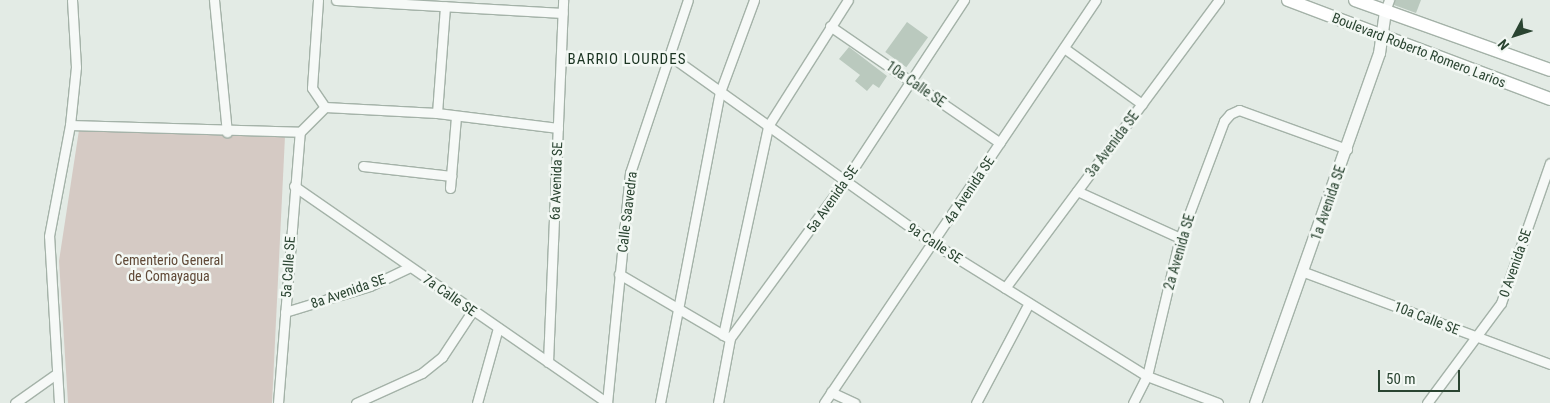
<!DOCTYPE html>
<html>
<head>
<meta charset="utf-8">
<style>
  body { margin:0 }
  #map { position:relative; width:1550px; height:403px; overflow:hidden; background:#e3ebe5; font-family:"Roboto Condensed",sans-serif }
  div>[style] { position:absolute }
  .green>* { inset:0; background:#d5cac4 }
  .building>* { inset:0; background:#bac9be; transform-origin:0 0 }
  .roads { filter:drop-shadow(1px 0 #a4b2a8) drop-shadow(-1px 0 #a4b2a8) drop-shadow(0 1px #a4b2a8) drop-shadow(0 -1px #a4b2a8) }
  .minor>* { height:9px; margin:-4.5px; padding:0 4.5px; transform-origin:4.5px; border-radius:4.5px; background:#f6f9f7 }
  .tertiary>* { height:11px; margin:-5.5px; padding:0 5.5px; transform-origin:5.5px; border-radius:5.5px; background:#f6f9f7 }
  .secondary>* { height:12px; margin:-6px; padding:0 6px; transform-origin:6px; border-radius:6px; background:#fff }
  span { translate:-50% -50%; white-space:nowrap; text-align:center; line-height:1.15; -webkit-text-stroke:5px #f3f8f4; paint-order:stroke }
  .street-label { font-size:14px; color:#2a4431 }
  .park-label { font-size:14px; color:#604937 }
  .neighbourhood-label { font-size:15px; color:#1c3523; letter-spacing:1px }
  .north { position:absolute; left:1490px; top:10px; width:50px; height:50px; -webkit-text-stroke:4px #f3f8f4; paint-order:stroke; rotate:230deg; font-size:14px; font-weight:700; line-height:20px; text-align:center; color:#2a4431 }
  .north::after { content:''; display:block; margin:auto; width:18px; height:22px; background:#2a4431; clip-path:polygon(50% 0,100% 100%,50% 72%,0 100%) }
  .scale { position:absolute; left:1378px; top:370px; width:82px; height:22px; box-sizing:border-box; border:2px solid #2a4431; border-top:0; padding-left:6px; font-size:15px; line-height:18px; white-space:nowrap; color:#2a4431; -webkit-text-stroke:4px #f3f8f4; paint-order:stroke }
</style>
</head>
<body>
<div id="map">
  <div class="green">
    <i style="clip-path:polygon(79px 130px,285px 136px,272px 403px,68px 403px,59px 261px)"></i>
  </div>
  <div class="building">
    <i style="clip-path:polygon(1395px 0,1421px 0,1416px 13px,1394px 5px)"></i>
    <i style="left:907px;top:22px;width:26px;height:37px;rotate:36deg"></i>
    <i style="clip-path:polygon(849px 47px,887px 76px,879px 88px,873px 84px,867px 91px,855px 81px,860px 75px,839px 59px)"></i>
  </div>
  <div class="roads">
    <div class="minor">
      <i style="left:214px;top:0;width:133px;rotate:84.4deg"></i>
      <i style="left:318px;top:0;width:88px;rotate:93.9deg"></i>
      <i style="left:312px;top:88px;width:23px;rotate:56deg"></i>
      <i style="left:336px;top:0;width:227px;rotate:3.3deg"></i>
      <i style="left:1385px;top:11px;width:12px;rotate:-70deg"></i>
      <i style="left:830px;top:26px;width:206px;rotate:34.5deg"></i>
      <i style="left:1064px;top:48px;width:96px;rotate:35.7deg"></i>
      <i style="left:669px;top:55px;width:324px;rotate:35.5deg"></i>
      <i style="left:933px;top:243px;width:252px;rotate:31.9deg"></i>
      <i style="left:1147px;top:376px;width:76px;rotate:20.8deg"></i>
      <i style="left:437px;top:113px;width:107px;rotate:-85.7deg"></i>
      <i style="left:70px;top:125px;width:230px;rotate:1.7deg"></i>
      <i style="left:300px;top:132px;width:35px;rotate:-45deg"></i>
      <i style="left:325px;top:107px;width:112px;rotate:3.1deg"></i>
      <i style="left:437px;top:113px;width:122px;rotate:7.1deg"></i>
      <i style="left:363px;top:166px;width:89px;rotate:6.5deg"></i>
      <i style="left:294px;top:186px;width:381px;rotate:34.7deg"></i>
      <i style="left:450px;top:188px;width:72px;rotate:-85.2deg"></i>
      <i style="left:1077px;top:191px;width:113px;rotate:24.5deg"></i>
      <i style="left:1304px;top:272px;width:263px;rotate:20.5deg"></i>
      <i style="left:619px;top:274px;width:125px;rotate:30.3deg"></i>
      <i style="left:1005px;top:288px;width:359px;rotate:-53.4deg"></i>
      <i style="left:285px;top:312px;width:89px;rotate:-17deg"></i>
      <i style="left:370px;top:286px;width:44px;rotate:-25.4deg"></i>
      <i style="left:723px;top:335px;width:214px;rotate:-77.8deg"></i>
      <i style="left:768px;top:126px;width:149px;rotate:-57.6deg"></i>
      <i style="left:548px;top:362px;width:362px;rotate:-87.6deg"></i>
      <i style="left:831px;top:392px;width:26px;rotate:25deg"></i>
      <i style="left:15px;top:403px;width:50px;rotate:-35.3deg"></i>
      <i style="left:59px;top:403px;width:167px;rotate:-93.4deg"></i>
      <i style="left:49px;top:236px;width:113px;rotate:-79.3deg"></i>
      <i style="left:70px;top:125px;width:58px;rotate:-84.1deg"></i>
      <i style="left:76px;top:67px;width:67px;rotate:-93.4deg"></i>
      <i style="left:278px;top:403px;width:272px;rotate:-85.4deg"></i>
      <i style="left:356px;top:403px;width:72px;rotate:-24.4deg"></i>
      <i style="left:422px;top:373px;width:26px;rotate:-39deg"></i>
      <i style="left:442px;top:357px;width:56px;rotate:-56.6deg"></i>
      <i style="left:477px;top:403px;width:78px;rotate:-74.4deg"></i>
      <i style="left:607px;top:403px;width:231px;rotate:-84.3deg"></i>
      <i style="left:630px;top:173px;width:182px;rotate:-71.5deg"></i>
      <i style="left:660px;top:403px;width:317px;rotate:-79.1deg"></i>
      <i style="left:720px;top:92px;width:98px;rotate:-69.7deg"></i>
      <i style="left:718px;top:403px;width:66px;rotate:-79.5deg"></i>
      <i style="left:730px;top:338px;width:195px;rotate:-53.8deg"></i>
      <i style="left:845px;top:181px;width:217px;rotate:-56.7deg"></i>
      <i style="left:824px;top:403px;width:486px;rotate:-56deg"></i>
      <i style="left:976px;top:403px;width:113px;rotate:-62.1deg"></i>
      <i style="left:1133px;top:403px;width:30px;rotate:-63deg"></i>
      <i style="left:1147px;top:376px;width:142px;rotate:-76.6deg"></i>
      <i style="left:1180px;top:238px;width:125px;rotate:-69.4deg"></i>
      <i style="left:1224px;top:121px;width:9px;rotate:-49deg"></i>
      <i style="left:1230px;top:114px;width:10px;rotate:-24deg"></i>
      <i style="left:1239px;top:110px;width:115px;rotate:19.9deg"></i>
      <i style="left:1427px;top:403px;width:124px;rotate:-53.5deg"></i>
      <i style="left:1501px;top:303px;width:148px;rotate:-70.7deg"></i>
    </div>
    <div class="tertiary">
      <i style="left:1255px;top:403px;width:371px;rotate:-70.5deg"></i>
      <i style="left:1379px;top:53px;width:42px;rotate:-81.9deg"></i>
    </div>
    <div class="secondary">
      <i style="left:1288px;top:0;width:280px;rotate:20.7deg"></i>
      <i style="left:1355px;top:0;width:207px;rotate:19.7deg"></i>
    </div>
  </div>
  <div class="street-label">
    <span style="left:1419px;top:50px;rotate:21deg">Boulevard Roberto Romero Larios</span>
    <span style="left:916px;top:84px;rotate:35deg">10a Calle SE</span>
    <span style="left:1112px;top:144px;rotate:-53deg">3a Avenida SE</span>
    <span style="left:556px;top:181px;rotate:-88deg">6a Avenida SE</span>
    <span style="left:969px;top:190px;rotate:-56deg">4a Avenida SE</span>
    <span style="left:832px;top:199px;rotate:-55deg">5a Avenida SE</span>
    <span style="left:1328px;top:203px;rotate:-71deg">1a Avenida SE</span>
    <span style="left:627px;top:212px;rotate:-83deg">Calle Saavedra</span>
    <span style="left:935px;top:243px;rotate:33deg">9a Calle SE</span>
    <span style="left:1179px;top:252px;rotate:-74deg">2a Avenida SE</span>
    <span style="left:1515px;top:263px;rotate:-71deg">0 Avenida SE</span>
    <span style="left:288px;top:267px;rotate:-86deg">5a Calle SE</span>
    <span style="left:348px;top:291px;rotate:-19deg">8a Avenida SE</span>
    <span style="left:450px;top:295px;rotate:35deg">7a Calle SE</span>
    <span style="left:1427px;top:318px;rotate:21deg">10a Calle SE</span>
  </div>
  <div class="park-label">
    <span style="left:169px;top:268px">Cementerio General<br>de Comayagua</span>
  </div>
  <div class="neighbourhood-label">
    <span style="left:627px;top:60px">BARRIO LOURDES</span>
  </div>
  <div class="north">N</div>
  <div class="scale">50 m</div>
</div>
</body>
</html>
